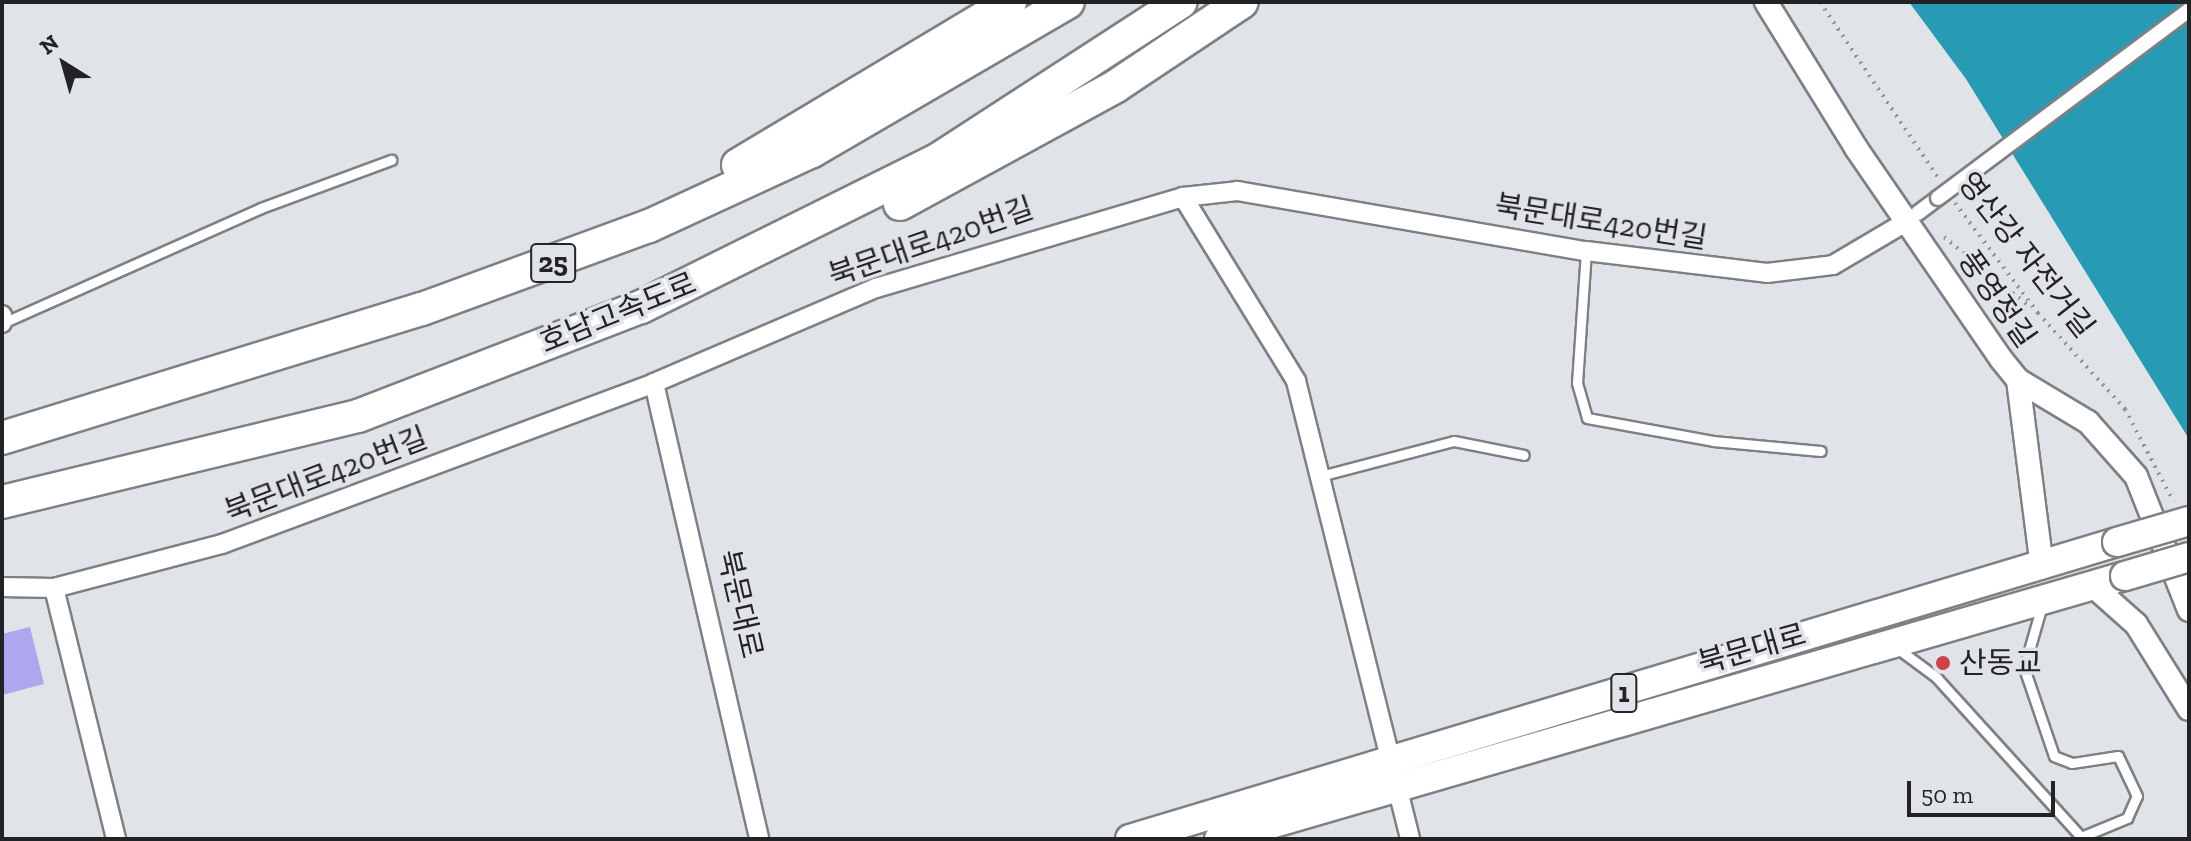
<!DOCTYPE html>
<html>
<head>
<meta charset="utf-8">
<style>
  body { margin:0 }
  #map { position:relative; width:2191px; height:841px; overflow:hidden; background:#e0e3e8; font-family:"Zilla Slab","Noto Sans KR",serif }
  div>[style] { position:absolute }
  .water>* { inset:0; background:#289bb4 }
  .building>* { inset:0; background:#ada7f0 }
  .path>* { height:4px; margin-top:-2px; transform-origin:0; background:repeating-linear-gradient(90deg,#909296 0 2px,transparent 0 8px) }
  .roads { filter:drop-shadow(2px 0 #7d8084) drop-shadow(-2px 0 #7d8084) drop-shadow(0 2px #7d8084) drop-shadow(0 -2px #7d8084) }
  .service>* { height:9px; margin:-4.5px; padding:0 4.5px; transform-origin:4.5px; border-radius:4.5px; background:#fff }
  .pedestrian>* { height:14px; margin:-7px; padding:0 7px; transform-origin:7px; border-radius:7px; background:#fff }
  .minor>* { height:18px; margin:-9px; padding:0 9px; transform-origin:9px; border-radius:9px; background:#fff }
  .tertiary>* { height:22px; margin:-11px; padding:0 11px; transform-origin:11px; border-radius:11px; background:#fff }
  .primary>* { height:28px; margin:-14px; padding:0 14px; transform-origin:14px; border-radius:14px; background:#fff }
  .motorway>* { height:32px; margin:-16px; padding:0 16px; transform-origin:16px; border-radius:16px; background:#fff }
  .bridges { filter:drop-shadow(2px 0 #7d8084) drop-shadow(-2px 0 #7d8084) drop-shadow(0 2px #7d8084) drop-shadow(0 -2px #7d8084) }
  .pedestrian-bridge>* { height:14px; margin:-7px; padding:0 7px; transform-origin:7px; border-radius:7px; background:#fff }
  .primary-bridge>* { height:28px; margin:-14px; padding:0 14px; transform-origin:14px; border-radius:14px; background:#fff }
  .dots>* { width:22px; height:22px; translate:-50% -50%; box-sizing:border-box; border:4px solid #e0e3e8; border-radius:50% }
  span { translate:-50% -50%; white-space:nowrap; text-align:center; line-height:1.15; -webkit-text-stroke:7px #e0e3e8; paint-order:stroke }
  .shield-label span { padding:2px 6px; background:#e0e3e8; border:2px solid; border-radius:6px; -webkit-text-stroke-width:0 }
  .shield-label { font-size:28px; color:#222325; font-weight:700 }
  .street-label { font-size:30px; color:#222325 }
  .poi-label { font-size:30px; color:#222325 }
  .left { translate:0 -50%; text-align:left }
  .frame { position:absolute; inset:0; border:4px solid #222325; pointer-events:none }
  .north { position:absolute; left:24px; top:24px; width:80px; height:80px; -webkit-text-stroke:6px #e0e3e8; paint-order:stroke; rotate:323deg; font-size:22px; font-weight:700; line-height:32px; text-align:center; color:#222325 }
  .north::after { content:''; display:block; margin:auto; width:28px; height:36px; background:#222325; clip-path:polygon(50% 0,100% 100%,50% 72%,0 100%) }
  .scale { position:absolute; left:1907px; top:781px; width:148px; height:36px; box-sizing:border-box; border:4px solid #222325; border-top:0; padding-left:10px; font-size:24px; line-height:28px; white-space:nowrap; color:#222325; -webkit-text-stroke:6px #e0e3e8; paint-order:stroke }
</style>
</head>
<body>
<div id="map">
  <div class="water">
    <i style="clip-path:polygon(1909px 2px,2189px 2px,2189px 439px,1966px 79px)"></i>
  </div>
  <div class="building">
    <i style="clip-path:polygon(30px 627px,44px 684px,2px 695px,2px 634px)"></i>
  </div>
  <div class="path">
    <i style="left:1820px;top:2px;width:213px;rotate:56.1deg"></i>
    <i style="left:1955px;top:203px;width:138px;rotate:53deg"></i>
    <i style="left:2038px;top:313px;width:130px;rotate:47.8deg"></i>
    <i style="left:2125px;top:409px;width:104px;rotate:62.4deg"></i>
    <i style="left:1944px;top:237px;width:111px;rotate:39.1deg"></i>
  </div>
  <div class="roads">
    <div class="service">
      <i style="left:1586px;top:251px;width:132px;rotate:93.9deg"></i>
      <i style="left:1577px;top:383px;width:36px;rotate:74deg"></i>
      <i style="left:1587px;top:418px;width:128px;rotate:10.3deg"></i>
      <i style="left:1713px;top:441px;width:108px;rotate:5.3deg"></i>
      <i style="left:5px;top:322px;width:280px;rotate:-24deg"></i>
      <i style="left:261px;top:208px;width:139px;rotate:-20.3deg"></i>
      <i style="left:1324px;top:475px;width:134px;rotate:-14.7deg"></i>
      <i style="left:1454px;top:441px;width:71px;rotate:11.3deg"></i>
      <i style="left:1897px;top:648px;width:49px;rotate:36.6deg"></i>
      <i style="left:1936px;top:677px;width:216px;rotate:47.8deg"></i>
      <i style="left:2081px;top:837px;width:50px;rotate:-22.4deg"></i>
      <i style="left:2127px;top:818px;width:24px;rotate:-66deg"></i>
      <i style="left:2137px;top:796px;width:44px;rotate:-115.4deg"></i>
      <i style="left:2118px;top:756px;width:47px;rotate:171.3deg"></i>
      <i style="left:2072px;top:763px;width:19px;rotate:-159deg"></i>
      <i style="left:2054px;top:756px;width:93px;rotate:-108.8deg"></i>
      <i style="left:2024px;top:668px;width:66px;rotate:-74.1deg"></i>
    </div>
    <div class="pedestrian">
      <i style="left:1918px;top:213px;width:25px;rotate:-37deg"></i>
    </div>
    <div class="minor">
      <i style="left:1183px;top:197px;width:216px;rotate:58.4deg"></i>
      <i style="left:1296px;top:381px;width:472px;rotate:76deg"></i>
      <i style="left:2px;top:315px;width:8px;rotate:90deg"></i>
      <i style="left:654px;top:383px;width:468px;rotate:77deg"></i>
      <i style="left:2px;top:587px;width:52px;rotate:1.1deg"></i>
      <i style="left:54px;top:588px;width:174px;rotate:-14.7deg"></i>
      <i style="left:222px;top:544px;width:461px;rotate:-20.4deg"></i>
      <i style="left:654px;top:383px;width:241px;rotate:-23.2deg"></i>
      <i style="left:876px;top:288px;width:320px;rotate:-16.5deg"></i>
      <i style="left:1183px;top:197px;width:54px;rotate:-6.3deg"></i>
      <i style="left:1237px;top:191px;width:354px;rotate:9.8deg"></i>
      <i style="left:1586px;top:251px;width:182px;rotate:6.9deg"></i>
      <i style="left:1767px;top:273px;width:66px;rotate:-6.9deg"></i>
      <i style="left:1833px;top:265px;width:85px;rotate:-30.5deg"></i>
      <i style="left:54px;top:588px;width:259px;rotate:76.1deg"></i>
    </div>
    <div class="tertiary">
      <i style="left:1766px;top:2px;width:172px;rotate:58.3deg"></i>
      <i style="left:1856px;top:148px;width:256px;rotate:55.5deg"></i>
      <i style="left:2001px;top:359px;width:27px;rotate:51deg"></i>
      <i style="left:2018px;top:380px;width:82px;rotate:31deg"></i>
      <i style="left:2088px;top:422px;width:72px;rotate:48.4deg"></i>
      <i style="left:2136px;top:476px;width:144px;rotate:68.4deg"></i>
      <i style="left:2018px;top:380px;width:189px;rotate:82.7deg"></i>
      <i style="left:2092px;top:585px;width:59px;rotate:41.6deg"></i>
      <i style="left:2136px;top:624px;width:100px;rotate:58.1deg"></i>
    </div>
    <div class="primary">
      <i style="left:1130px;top:839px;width:1031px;rotate:-16.75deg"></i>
      <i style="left:1219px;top:839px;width:943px;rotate:-16.19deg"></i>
    </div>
    <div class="motorway">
      <i style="left:738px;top:165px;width:317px;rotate:-30.9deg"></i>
      <i style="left:900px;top:204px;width:246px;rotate:-28.6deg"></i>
      <i style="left:1116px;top:86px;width:151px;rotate:-33.7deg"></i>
      <i style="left:2px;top:438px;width:439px;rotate:-17.1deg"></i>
      <i style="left:422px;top:309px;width:242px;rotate:-20.1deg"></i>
      <i style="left:649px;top:226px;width:179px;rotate:-24.7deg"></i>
      <i style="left:812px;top:151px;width:296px;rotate:-30.2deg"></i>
      <i style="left:2px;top:502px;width:366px;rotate:-13.6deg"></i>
      <i style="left:358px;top:416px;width:303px;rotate:-21.1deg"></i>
      <i style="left:641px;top:307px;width:333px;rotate:-26.4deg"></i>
      <i style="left:939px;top:159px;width:288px;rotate:-33deg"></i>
    </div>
  </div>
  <div class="bridges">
    <div class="pedestrian-bridge">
      <i style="left:1938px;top:198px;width:314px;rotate:-36.8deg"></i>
    </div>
    <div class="primary-bridge">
      <i style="left:2117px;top:542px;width:75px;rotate:-16.3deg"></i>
      <i style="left:2125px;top:576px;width:67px;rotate:-16.5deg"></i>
    </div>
  </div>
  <div class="dots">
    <i style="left:1943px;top:663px;background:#d1414a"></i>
  </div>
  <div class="shield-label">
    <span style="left:553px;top:263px">25</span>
    <span style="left:1624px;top:693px">1</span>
  </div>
  <div class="street-label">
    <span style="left:1601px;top:222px;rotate:9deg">북문대로420번길</span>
    <span style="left:931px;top:242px;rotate:-19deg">북문대로420번길</span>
    <span style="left:2026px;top:255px;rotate:52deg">영산강 자전거길</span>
    <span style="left:1997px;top:299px;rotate:55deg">풍영정길</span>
    <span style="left:618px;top:313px;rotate:-22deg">호남고속도로</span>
    <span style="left:326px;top:475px;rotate:-21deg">북문대로420번길</span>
    <span style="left:740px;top:604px;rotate:77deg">북문대로</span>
    <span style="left:1752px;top:649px;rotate:-16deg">북문대로</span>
  </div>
  <div class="poi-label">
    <span class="left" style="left:1959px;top:663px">산동교</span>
  </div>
  <div class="frame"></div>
  <div class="north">N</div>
  <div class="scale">50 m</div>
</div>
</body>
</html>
